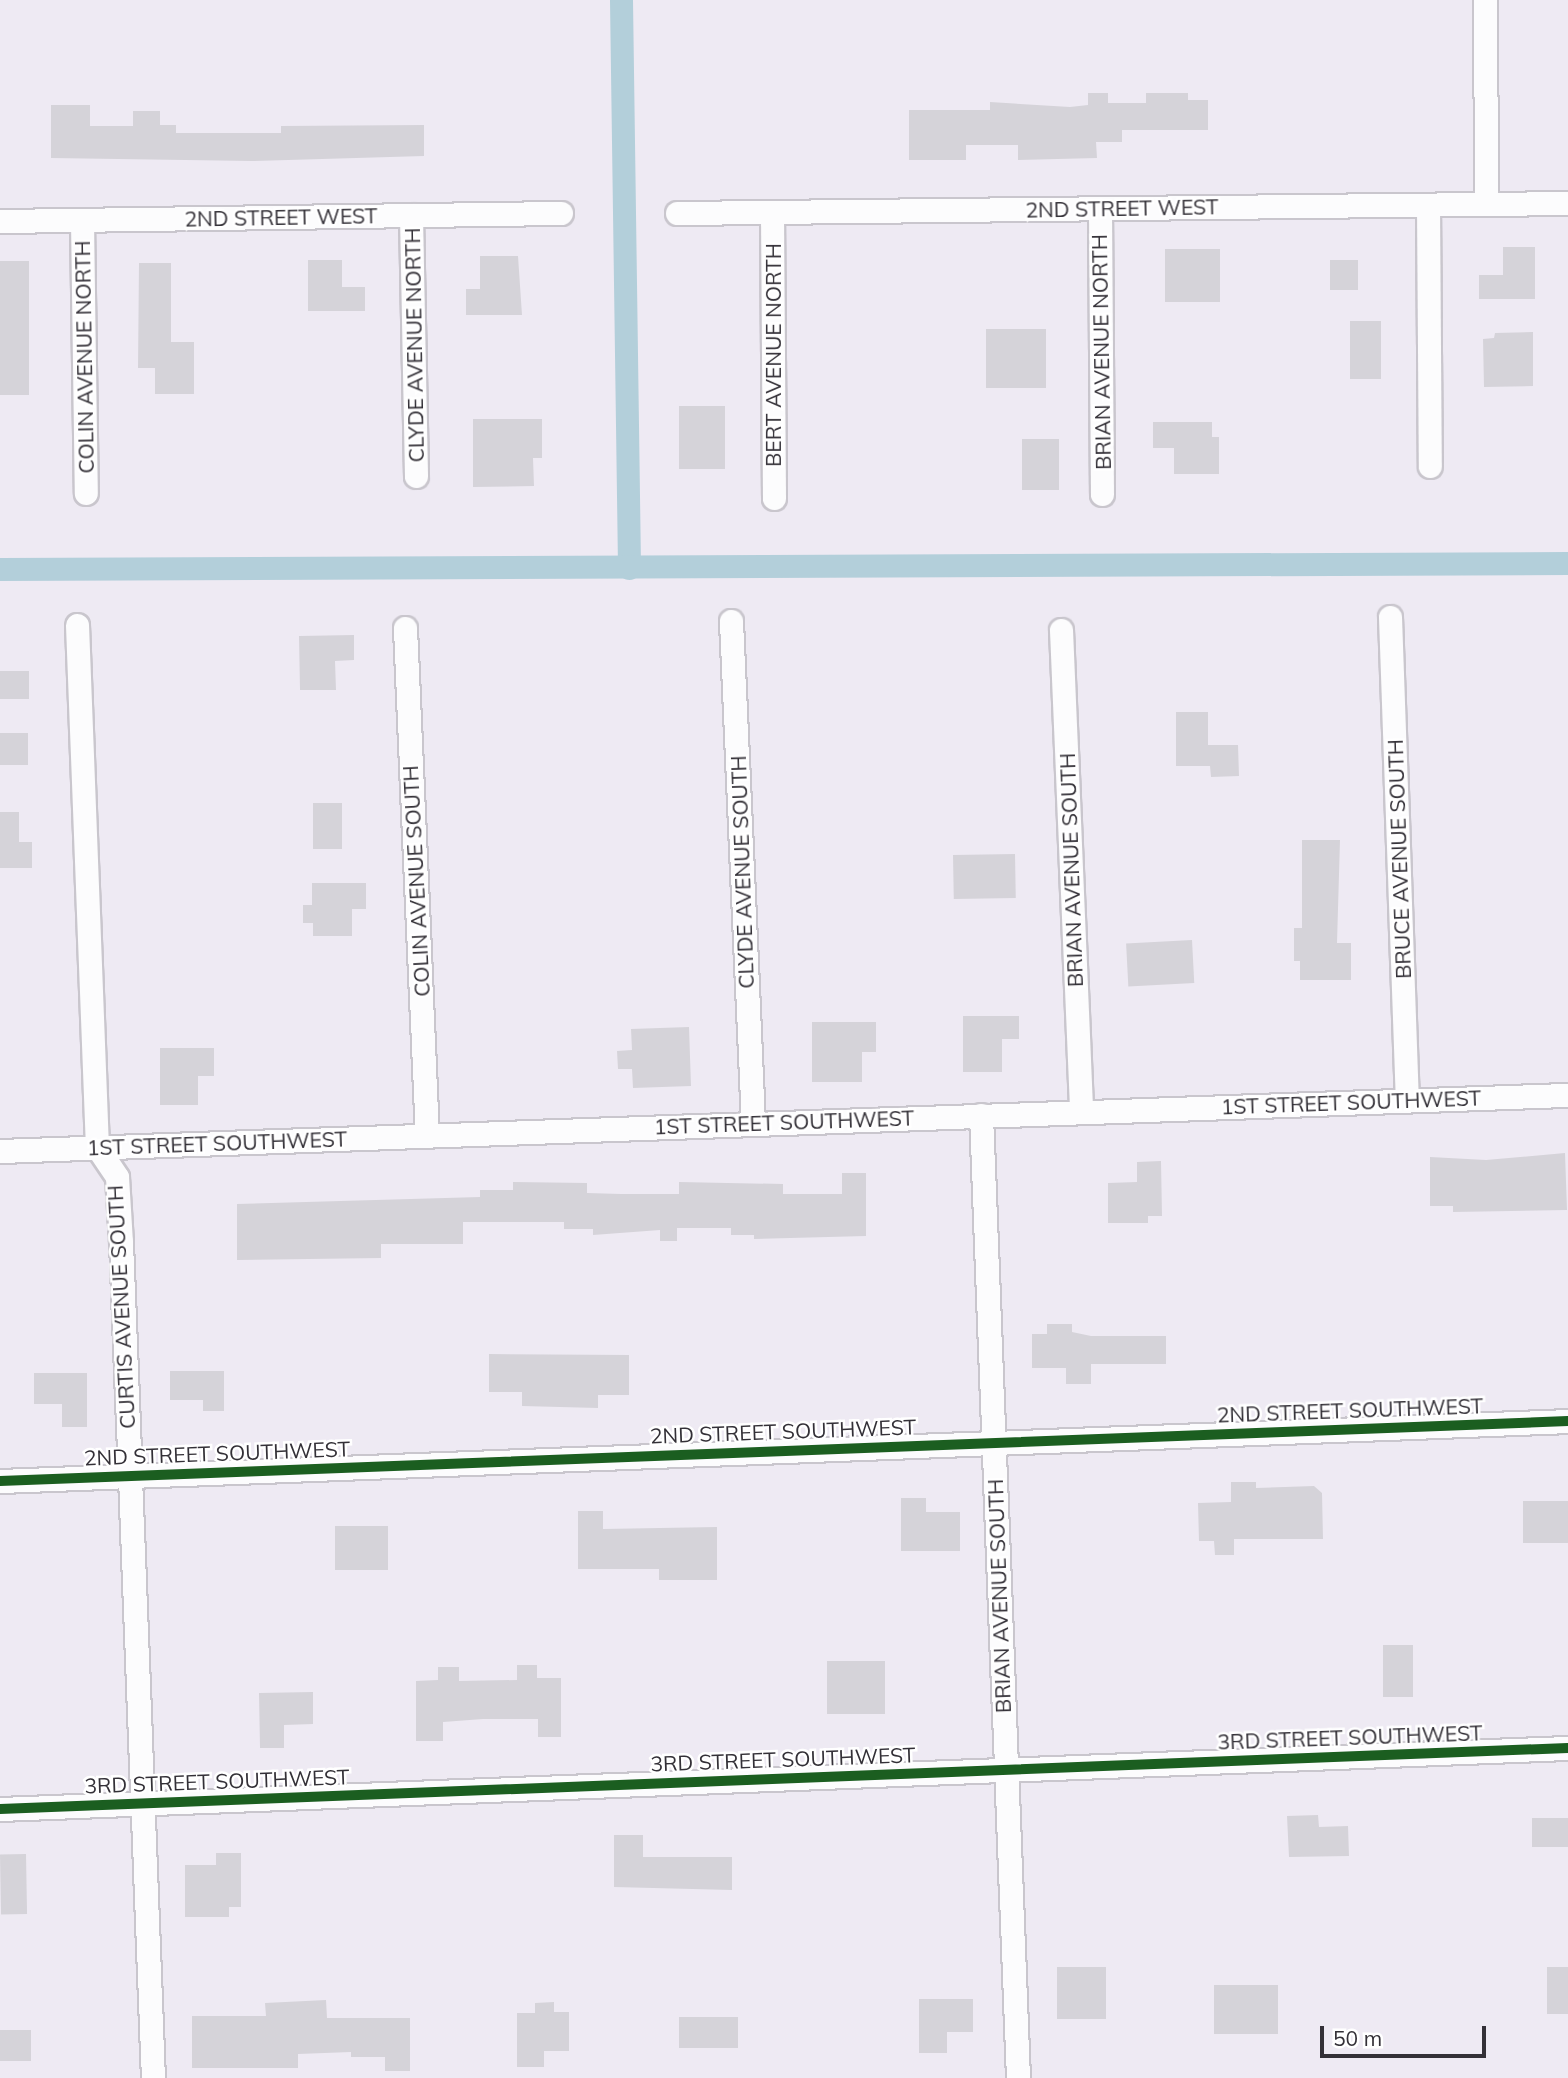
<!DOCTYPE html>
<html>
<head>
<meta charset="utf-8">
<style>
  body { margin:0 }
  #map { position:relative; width:1568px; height:2078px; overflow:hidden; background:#eeeaf3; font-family:Mulish,sans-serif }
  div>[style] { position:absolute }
  .canal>* { height:23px; margin:-11.5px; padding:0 11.5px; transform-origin:11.5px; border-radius:11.5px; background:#b3cfda }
  .building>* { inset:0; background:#d5d3d9; transform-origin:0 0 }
  .roads { filter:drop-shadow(2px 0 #c9c6cd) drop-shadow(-2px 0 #c9c6cd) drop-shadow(0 2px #c9c6cd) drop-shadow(0 -2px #c9c6cd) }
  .minor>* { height:23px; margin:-11.5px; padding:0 11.5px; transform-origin:11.5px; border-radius:11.5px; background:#fcfcfd }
  .cycleway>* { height:10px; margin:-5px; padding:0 5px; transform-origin:5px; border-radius:5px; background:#1b5e20 }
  span { translate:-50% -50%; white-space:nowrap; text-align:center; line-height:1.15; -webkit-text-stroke:5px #fff; paint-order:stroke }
  .street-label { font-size:21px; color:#333037 }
  .scale { position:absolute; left:1320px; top:2026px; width:166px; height:32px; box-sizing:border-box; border:4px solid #333037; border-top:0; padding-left:9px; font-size:21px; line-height:24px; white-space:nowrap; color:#333037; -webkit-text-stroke:5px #fff; paint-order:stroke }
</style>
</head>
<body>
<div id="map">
  <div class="canal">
    <i style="left:621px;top:0;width:568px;rotate:89.19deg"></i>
    <i style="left:0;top:569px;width:1568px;rotate:-0.22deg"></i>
  </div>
  <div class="building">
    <i style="clip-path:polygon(1088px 93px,1108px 93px,1108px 103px,1146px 103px,1146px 93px,1188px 93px,1188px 100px,1208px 100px,1208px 130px,1122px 130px,1122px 142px,1096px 142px,1097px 158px,1018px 160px,1018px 145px,966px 145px,966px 160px,909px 160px,909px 110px,990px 110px,990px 102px,1070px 107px,1088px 105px)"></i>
    <i style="clip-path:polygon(51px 105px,90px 105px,90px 126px,133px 126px,133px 111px,160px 111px,160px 125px,176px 125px,176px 133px,281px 133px,281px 126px,424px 125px,424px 156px,252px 161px,51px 158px)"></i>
    <i style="clip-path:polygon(1503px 247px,1535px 247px,1535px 299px,1479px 299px,1479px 275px,1503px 275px)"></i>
    <i style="left:1165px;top:249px;width:55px;height:53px"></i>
    <i style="clip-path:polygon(480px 256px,518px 256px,522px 315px,466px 315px,466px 289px,480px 289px)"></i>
    <i style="clip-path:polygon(308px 260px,342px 260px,342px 287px,365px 287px,365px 311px,308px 311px)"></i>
    <i style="left:1330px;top:260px;width:28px;height:30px"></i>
    <i style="left:0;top:261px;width:29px;height:134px"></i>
    <i style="clip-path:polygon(139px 263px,171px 263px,171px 342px,194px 342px,194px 394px,155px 394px,155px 368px,138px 368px)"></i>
    <i style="left:1350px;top:321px;width:31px;height:58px"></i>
    <i style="left:986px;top:329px;width:60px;height:59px"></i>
    <i style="clip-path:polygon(1533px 332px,1533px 386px,1484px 387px,1483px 339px,1494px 338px,1495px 333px)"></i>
    <i style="left:679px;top:406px;width:46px;height:63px"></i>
    <i style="clip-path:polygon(473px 419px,542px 419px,542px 458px,533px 458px,534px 486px,473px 487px)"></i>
    <i style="clip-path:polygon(1153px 422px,1212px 422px,1212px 437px,1219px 437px,1219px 474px,1174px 474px,1174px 448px,1153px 448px)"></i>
    <i style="left:1022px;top:439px;width:37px;height:51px"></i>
    <i style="clip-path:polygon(354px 635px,354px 660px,335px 661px,336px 690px,300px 690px,299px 636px)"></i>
    <i style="left:0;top:671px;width:29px;height:28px"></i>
    <i style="clip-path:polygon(1176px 712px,1208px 712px,1208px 745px,1238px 745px,1239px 776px,1211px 777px,1210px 766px,1176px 766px)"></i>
    <i style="left:0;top:733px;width:28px;height:32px"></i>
    <i style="left:313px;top:803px;width:29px;height:46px"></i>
    <i style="clip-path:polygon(0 812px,19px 812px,19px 842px,32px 842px,32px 868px,0 868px)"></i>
    <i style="clip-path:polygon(1302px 840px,1340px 840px,1337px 943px,1351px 943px,1351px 980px,1300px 980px,1300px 961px,1294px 961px,1294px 928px,1302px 928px)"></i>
    <i style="left:1015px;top:854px;width:44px;height:62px;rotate:89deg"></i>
    <i style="clip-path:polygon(312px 883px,366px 883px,366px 909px,352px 909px,352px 936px,313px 936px,313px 923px,303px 923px,303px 905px,312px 905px)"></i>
    <i style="left:1192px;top:940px;width:43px;height:66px;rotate:87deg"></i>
    <i style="clip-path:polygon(963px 1016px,1019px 1016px,1019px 1039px,1002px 1039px,1002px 1072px,963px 1072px)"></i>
    <i style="clip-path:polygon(812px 1022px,876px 1022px,876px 1052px,862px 1052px,862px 1082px,812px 1082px)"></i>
    <i style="clip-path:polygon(689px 1027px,691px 1086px,633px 1088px,632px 1069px,618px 1069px,617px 1051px,632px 1050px,631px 1029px)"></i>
    <i style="clip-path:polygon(160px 1048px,214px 1048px,214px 1076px,198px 1076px,198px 1105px,160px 1105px)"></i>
    <i style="clip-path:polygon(1565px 1153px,1567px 1210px,1453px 1212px,1453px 1206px,1430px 1206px,1430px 1157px,1486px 1160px)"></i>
    <i style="clip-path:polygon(1161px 1161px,1162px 1216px,1148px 1216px,1148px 1223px,1108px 1223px,1108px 1183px,1137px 1182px,1137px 1162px)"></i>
    <i style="clip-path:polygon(842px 1173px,866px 1173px,866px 1236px,754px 1239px,754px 1235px,731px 1235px,731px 1228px,677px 1228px,677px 1241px,660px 1241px,660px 1230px,593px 1235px,593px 1229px,564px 1229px,564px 1222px,463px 1222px,463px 1244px,381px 1244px,381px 1258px,237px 1260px,237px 1204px,480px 1197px,480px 1190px,513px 1190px,513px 1182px,587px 1183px,587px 1193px,621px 1194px,679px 1194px,679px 1182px,783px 1184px,783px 1194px,842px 1194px)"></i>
    <i style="clip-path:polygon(1047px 1324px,1072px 1324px,1072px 1332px,1091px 1336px,1166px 1336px,1166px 1364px,1091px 1364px,1091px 1384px,1066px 1384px,1066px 1368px,1032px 1368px,1032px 1334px,1047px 1334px)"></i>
    <i style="clip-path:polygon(489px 1354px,629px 1355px,629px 1395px,598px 1395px,598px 1408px,522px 1406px,522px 1392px,489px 1392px)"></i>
    <i style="clip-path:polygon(170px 1371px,224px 1371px,224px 1411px,203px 1411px,203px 1400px,170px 1400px)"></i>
    <i style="clip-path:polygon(34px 1373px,87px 1373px,87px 1427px,62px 1427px,62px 1404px,34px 1404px)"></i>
    <i style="clip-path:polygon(1231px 1482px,1256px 1482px,1256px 1488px,1314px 1486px,1322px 1493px,1323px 1539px,1234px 1539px,1234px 1555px,1215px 1555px,1214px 1541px,1199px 1541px,1198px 1503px,1231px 1502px)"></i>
    <i style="clip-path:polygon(901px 1498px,926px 1498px,926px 1512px,960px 1512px,960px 1551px,901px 1551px)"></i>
    <i style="left:1568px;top:1501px;width:42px;height:45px;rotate:90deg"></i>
    <i style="clip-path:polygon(578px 1511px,603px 1511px,603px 1529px,717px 1527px,717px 1580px,659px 1580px,659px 1569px,578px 1569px)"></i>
    <i style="left:335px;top:1526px;width:53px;height:44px"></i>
    <i style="left:1383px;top:1645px;width:30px;height:52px"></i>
    <i style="left:827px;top:1661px;width:58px;height:53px"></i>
    <i style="clip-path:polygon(517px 1665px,537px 1665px,537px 1678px,561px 1678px,561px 1737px,538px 1737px,538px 1719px,483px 1719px,443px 1722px,443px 1741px,416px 1741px,416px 1681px,438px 1680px,438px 1667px,459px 1667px,459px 1681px,517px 1680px)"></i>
    <i style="clip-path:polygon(313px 1692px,313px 1724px,284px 1725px,284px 1748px,260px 1748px,259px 1693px)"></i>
    <i style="clip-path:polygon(1318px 1815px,1319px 1827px,1348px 1826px,1349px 1856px,1289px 1857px,1287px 1816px)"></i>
    <i style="left:1568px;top:1818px;width:29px;height:36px;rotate:90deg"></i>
    <i style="clip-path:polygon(614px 1835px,643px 1835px,643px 1857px,732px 1857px,732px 1890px,614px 1887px)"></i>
    <i style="clip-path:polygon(216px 1853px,241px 1853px,241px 1907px,229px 1907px,229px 1917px,185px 1917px,185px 1865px,216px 1865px)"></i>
    <i style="left:26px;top:1854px;width:60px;height:26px;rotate:89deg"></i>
    <i style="left:1057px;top:1967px;width:49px;height:52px"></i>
    <i style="left:1547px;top:1967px;width:21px;height:47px"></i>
    <i style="left:1214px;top:1985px;width:64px;height:49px"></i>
    <i style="clip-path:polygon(919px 1999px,973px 1999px,973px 2032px,947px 2032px,947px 2053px,919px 2053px)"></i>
    <i style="clip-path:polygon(326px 2000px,327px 2018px,410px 2018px,410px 2071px,385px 2071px,385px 2057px,351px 2057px,351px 2052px,298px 2054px,298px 2068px,192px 2068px,192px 2016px,266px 2016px,265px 2003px)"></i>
    <i style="clip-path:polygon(554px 2002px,554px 2012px,569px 2012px,569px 2051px,544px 2051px,544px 2067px,517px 2067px,517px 2013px,535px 2013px,535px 2003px)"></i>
    <i style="left:679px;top:2017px;width:59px;height:31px"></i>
    <i style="left:0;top:2030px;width:31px;height:31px"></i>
  </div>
  <div class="roads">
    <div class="minor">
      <i style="left:1485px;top:0;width:204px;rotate:89.7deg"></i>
      <i style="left:1428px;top:205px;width:261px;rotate:89.6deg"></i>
      <i style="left:1100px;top:209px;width:285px;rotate:89.6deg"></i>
      <i style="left:772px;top:212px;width:286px;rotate:89.6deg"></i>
      <i style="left:677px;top:213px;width:891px;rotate:-0.64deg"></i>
      <i style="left:411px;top:215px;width:261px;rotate:88.9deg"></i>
      <i style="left:82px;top:220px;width:273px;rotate:89.2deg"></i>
      <i style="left:0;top:221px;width:561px;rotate:-0.82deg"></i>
      <i style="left:1390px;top:617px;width:483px;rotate:88deg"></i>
      <i style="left:731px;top:621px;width:502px;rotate:87.49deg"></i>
      <i style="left:77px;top:625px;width:522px;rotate:87.81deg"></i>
      <i style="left:97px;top:1147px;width:36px;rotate:56deg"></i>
      <i style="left:117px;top:1177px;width:65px;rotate:86.5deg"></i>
      <i style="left:121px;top:1242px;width:837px;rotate:87.81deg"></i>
      <i style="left:405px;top:628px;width:507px;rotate:87.52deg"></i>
      <i style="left:1061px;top:630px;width:481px;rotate:87.6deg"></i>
      <i style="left:981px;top:1115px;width:964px;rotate:87.8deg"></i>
      <i style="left:0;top:1151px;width:1569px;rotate:-2.05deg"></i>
      <i style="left:0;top:1481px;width:1569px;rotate:-2.19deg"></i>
      <i style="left:0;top:1809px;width:1569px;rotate:-2.23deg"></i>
    </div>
  </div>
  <div class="cycleway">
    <i style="left:0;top:1481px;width:1569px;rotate:-2.19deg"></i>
    <i style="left:0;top:1809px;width:1569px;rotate:-2.23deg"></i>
  </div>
  <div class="street-label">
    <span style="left:1122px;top:208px;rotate:-1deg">2ND STREET WEST</span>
    <span style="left:281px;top:217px;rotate:-1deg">2ND STREET WEST</span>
    <span style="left:414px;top:345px;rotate:-91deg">CLYDE AVENUE NORTH</span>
    <span style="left:1101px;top:352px;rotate:-91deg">BRIAN AVENUE NORTH</span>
    <span style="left:773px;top:355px;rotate:-90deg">BERT AVENUE NORTH</span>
    <span style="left:84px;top:357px;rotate:-91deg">COLIN AVENUE NORTH</span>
    <span style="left:1399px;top:859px;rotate:-92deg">BRUCE AVENUE SOUTH</span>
    <span style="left:1071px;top:870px;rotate:-92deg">BRIAN AVENUE SOUTH</span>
    <span style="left:742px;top:872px;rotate:-92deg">CLYDE AVENUE SOUTH</span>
    <span style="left:416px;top:881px;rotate:-93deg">COLIN AVENUE SOUTH</span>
    <span style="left:1351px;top:1102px;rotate:-2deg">1ST STREET SOUTHWEST</span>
    <span style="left:784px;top:1122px;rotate:-2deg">1ST STREET SOUTHWEST</span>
    <span style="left:217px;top:1143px;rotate:-2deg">1ST STREET SOUTHWEST</span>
    <span style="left:121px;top:1307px;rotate:-93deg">CURTIS AVENUE SOUTH</span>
    <span style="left:1350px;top:1410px;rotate:-2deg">2ND STREET SOUTHWEST</span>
    <span style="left:783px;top:1431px;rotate:-2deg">2ND STREET SOUTHWEST</span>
    <span style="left:217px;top:1453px;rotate:-2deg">2ND STREET SOUTHWEST</span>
    <span style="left:999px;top:1596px;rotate:-92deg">BRIAN AVENUE SOUTH</span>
    <span style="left:1350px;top:1737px;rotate:-2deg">3RD STREET SOUTHWEST</span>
    <span style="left:783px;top:1759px;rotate:-2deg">3RD STREET SOUTHWEST</span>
    <span style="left:217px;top:1781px;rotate:-2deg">3RD STREET SOUTHWEST</span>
  </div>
  <div class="scale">50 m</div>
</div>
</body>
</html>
